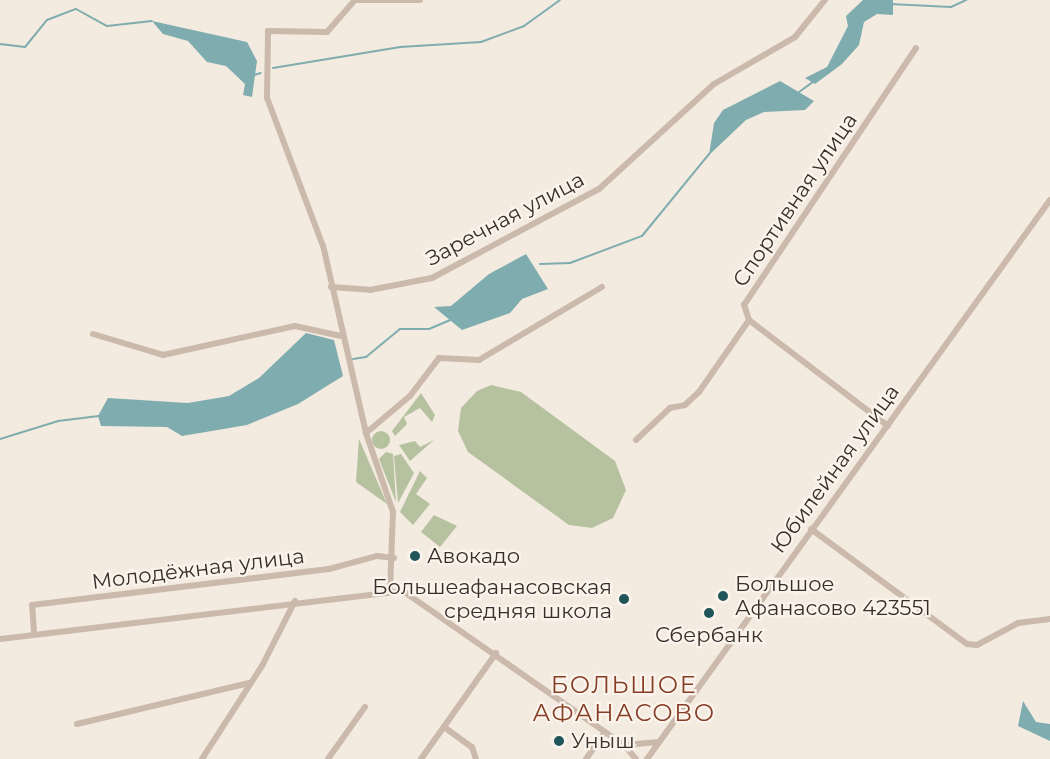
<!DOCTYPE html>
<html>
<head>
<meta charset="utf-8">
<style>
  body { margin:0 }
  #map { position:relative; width:1050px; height:759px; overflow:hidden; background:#f3eae0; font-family:Montserrat,sans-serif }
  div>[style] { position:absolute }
  .green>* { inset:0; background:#b6c29f }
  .round { border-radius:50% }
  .water>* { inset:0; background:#7fadaf }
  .stream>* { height:2px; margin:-1px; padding:0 1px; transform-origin:1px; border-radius:1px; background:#7fadaf }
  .street>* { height:6px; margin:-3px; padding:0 3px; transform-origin:3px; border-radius:3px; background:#cbbaab }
  .dots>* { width:16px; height:16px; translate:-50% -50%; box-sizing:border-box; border:3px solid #faf4ec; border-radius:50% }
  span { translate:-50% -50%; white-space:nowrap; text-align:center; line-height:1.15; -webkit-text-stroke:4.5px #faf4ec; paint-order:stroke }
  .street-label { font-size:21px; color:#392f2a }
  .poi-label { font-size:21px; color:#392f2a }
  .left { translate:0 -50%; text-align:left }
  .right { translate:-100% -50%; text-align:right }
  .quarter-label { font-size:24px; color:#863d25; letter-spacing:1.5px }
</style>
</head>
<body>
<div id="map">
  <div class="green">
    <i style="clip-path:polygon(491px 385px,521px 392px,615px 461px,626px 490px,613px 518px,592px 528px,569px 525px,468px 452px,458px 431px,461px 408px,477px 391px)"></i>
    <i style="clip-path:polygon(421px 393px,435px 415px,432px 422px,420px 408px,404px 417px,407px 424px,395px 436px,392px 431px)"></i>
    <i class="round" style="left:372px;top:431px;width:18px;height:18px"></i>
    <i style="clip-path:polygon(359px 439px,387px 504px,356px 482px)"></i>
    <i style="clip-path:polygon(434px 440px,410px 461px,399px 445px,415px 441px,420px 447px)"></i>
    <i style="clip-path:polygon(386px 452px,393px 454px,396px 502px,379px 459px)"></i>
    <i style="clip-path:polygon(401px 454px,414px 473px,398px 503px,394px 456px)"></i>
    <i style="clip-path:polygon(420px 471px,427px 478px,416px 494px,430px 504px,413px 525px,400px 512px)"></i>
    <i style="clip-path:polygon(434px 515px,457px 526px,440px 547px,421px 532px)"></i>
  </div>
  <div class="water">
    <i style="clip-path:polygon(863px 0,893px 0,893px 15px,877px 14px,864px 22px,859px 45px,842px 64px,815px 84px,805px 78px,827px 67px,848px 26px,846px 16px)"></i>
    <i style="clip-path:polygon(152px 21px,247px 42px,257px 61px,252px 97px,243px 95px,245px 84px,226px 66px,207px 62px,188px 41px,163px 34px)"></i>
    <i style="clip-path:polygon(780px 81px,814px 101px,805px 110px,764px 112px,746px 120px,709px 155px,714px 123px,723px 110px)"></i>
    <i style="clip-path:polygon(526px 254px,548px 289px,522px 299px,510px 313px,462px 330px,434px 307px,451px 306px,489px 274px)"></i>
    <i style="clip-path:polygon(306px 333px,334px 340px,343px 376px,298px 404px,247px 425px,182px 436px,167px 427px,101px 426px,98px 416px,108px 398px,188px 403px,229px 396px,259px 378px)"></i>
    <i style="clip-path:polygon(1023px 701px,1036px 722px,1050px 724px,1050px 741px,1018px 726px)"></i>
  </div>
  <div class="stream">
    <i style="left:890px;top:4px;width:61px;rotate:2.8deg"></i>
    <i style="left:951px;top:7px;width:17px;rotate:-25deg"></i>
    <i style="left:0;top:44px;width:25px;rotate:7deg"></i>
    <i style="left:25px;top:47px;width:35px;rotate:-51deg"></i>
    <i style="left:47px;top:20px;width:31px;rotate:-21deg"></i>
    <i style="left:76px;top:9px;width:35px;rotate:29deg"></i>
    <i style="left:107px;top:26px;width:45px;rotate:-6.3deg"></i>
    <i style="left:273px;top:68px;width:129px;rotate:-9.4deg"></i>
    <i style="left:400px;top:47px;width:81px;rotate:-3.5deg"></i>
    <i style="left:481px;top:42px;width:46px;rotate:-20.4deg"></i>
    <i style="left:524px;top:26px;width:44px;rotate:-35.8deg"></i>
    <i style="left:251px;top:76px;width:10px;rotate:-17deg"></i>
    <i style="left:799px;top:92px;width:19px;rotate:-36deg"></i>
    <i style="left:540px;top:264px;width:30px;rotate:-2deg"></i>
    <i style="left:570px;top:263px;width:77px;rotate:-20.6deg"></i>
    <i style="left:642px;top:236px;width:107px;rotate:-50.7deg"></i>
    <i style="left:353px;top:359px;width:13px;rotate:-9deg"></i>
    <i style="left:366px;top:357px;width:44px;rotate:-39.5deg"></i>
    <i style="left:400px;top:329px;width:29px"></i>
    <i style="left:429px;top:329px;width:25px;rotate:-23deg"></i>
    <i style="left:0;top:439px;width:61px;rotate:-17.2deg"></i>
    <i style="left:58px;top:421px;width:41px;rotate:-7deg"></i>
  </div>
  <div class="street">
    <i style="left:331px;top:287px;width:39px;rotate:4deg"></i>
    <i style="left:370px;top:290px;width:63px;rotate:-11deg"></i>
    <i style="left:432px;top:278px;width:189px;rotate:-28.1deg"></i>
    <i style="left:599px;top:189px;width:156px;rotate:-42.4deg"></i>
    <i style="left:714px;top:84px;width:94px;rotate:-30.1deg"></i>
    <i style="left:795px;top:37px;width:48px;rotate:-51deg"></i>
    <i style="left:93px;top:334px;width:73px;rotate:16.7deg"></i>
    <i style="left:163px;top:355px;width:135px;rotate:-12.4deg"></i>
    <i style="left:295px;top:326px;width:47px;rotate:12.3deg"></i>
    <i style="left:888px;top:426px;width:175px;rotate:-142.7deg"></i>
    <i style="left:749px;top:320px;width:16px;rotate:-108deg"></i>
    <i style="left:744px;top:305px;width:309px;rotate:-56.2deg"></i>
    <i style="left:366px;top:433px;width:57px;rotate:-40.1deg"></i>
    <i style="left:410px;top:396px;width:48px;rotate:-52.7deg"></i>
    <i style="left:439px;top:358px;width:40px;rotate:2.9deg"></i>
    <i style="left:479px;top:360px;width:143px;rotate:-30.7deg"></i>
    <i style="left:636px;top:440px;width:47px;rotate:-43.3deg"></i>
    <i style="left:670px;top:408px;width:15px;rotate:-11deg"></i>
    <i style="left:685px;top:405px;width:19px;rotate:-43deg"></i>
    <i style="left:699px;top:392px;width:88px;rotate:-55.2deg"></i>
    <i style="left:811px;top:529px;width:194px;rotate:36.4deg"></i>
    <i style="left:967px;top:644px;width:10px;rotate:6deg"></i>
    <i style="left:977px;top:645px;width:47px;rotate:-28.2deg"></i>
    <i style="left:1018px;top:623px;width:32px;rotate:-7deg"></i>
    <i style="left:390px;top:590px;width:78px;rotate:-87.8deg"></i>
    <i style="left:393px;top:512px;width:83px;rotate:-108.9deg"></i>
    <i style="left:366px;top:433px;width:192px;rotate:-102.9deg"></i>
    <i style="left:323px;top:246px;width:158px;rotate:-110.7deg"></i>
    <i style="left:267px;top:98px;width:67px;rotate:-89.1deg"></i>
    <i style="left:268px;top:31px;width:59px;rotate:1deg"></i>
    <i style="left:327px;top:32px;width:43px;rotate:-48.8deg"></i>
    <i style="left:355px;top:0;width:65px"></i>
    <i style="left:34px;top:632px;width:27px;rotate:-94deg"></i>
    <i style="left:32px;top:605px;width:299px;rotate:-6.9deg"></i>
    <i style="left:329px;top:569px;width:50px;rotate:-15.2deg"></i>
    <i style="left:377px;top:556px;width:17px;rotate:7deg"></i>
    <i style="left:0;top:639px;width:406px;rotate:-6.8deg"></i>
    <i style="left:403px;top:591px;width:269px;rotate:34.9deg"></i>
    <i style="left:624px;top:745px;width:35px;rotate:-5deg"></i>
    <i style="left:77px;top:724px;width:177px;rotate:-13.4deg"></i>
    <i style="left:444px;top:727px;width:34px;rotate:36deg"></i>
    <i style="left:472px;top:747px;width:13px;rotate:72deg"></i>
    <i style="left:625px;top:746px;width:17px;rotate:50deg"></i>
    <i style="left:202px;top:759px;width:111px;rotate:-57.2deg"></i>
    <i style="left:262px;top:666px;width:73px;rotate:-63.1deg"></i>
    <i style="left:328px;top:759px;width:64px;rotate:-54.6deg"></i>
    <i style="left:421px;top:759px;width:130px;rotate:-54.7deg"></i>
    <i style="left:586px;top:759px;width:33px;rotate:-55deg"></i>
    <i style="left:647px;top:759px;width:689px;rotate:-54.21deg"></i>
  </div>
  <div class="dots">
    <i style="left:415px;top:556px;background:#20565a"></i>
    <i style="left:723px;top:596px;background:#20565a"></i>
    <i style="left:624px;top:599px;background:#20565a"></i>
    <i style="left:709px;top:613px;background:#20565a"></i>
    <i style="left:559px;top:741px;background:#20565a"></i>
  </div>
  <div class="street-label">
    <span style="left:795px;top:200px;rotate:-56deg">Спортивная улица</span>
    <span style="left:505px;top:219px;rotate:-28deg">Заречная улица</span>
    <span style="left:835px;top:469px;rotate:-54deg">Юбилейная улица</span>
    <span style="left:198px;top:569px;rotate:-7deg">Молодёжная улица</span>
  </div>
  <div class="poi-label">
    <span class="left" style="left:427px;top:556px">Авокадо</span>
    <span class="left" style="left:735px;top:596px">Большое<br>Афанасово 423551</span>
    <span class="right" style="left:612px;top:599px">Большеафанасовская<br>средняя школа</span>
    <span style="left:709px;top:635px">Сбербанк</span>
    <span class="left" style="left:571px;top:741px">Уныш</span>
  </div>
  <div class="quarter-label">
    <span style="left:624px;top:699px">БОЛЬШОЕ<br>АФАНАСОВО</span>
  </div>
</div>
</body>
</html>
